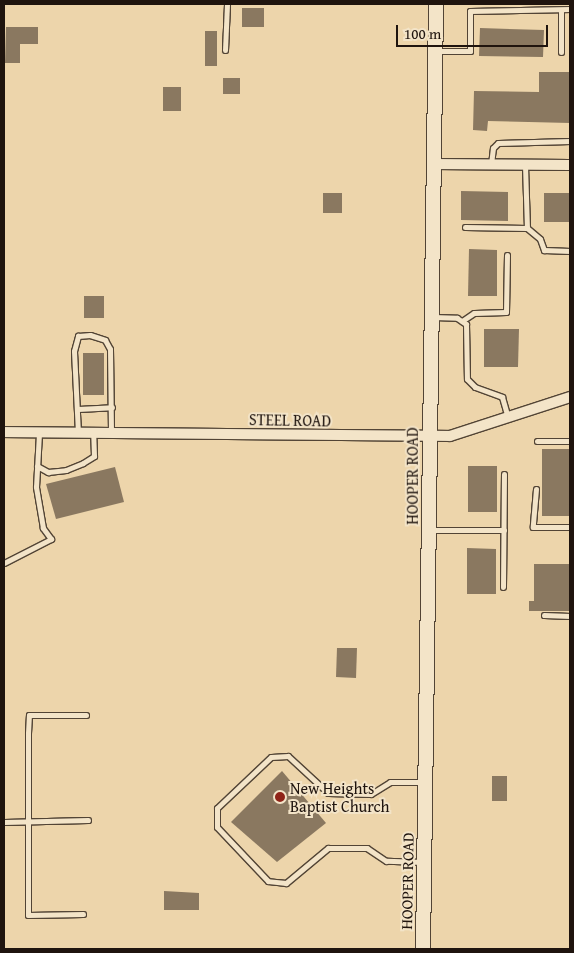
<!DOCTYPE html>
<style>
body{margin:0}
#map{position:relative;width:574px;height:953px;overflow:hidden;background:#edd5ab;font-family:"Gentium Book Plus",serif}
div>[style]{position:absolute}
[style*='--x']{left:calc(var(--x)*1px);top:calc(var(--y)*1px);width:calc(var(--w)*1px);rotate:calc(var(--a)*1deg)}
.building>*{inset:0;background:#8a7860}
.roads{filter:drop-shadow(1px 0 #524435) drop-shadow(-1px 0 #524435) drop-shadow(0 1px #524435) drop-shadow(0 -1px #524435)}
.lane>*{height:5px;margin:-2.5px;padding:0 2.5px;transform-origin:2.5px;border-radius:2.5px;background:#f3e4c8}
.street>*{height:10px;margin:-5px;padding:0 5px;transform-origin:5px;border-radius:5px;background:#f3e4c8}
.secondary>*{height:14px;margin:-7px;padding:0 7px;transform-origin:7px;border-radius:7px;background:#f3e4c8}
.dots>*{width:14px;height:14px;translate:-50% -50%;box-sizing:border-box;border:2px solid #f3e4c8;border-radius:50%}
span{translate:-50% -50%;white-space:nowrap;text-align:center;line-height:1.15;-webkit-text-stroke:4px #f3e4c8;paint-order:stroke}
.street-label{font-size:16px;color:#1f140e}
.poi-label{font-size:16px;color:#1f140e}
.left{translate:0 -50%;text-align:left}
.frame{position:absolute;inset:0;border:5px solid #1f140e;pointer-events:none}
.scale{position:absolute;left:396px;top:25px;width:152px;height:22px;box-sizing:border-box;border:2px solid #1f140e;border-top:0;padding-left:6px;font-size:15px;line-height:18px;white-space:nowrap;color:#1f140e;-webkit-text-stroke:4px #f3e4c8;paint-order:stroke}
</style>
<div id="map">
<div class="building">
<i style="clip-path:polygon(242px 8px,264px 8px,264px 27px,242px 27px)"></i>
<i style="clip-path:polygon(6px 27px,38px 27px,38px 44px,20px 44px,20px 63px,5px 63px)"></i>
<i style="clip-path:polygon(480px 28px,544px 30px,543px 57px,479px 56px)"></i>
<i style="clip-path:polygon(205px 31px,217px 31px,217px 66px,205px 66px)"></i>
<i style="clip-path:polygon(539px 72px,570px 72px,570px 123px,488px 121px,487px 131px,473px 130px,474px 91px,539px 92px)"></i>
<i style="clip-path:polygon(223px 78px,240px 78px,240px 94px,223px 94px)"></i>
<i style="clip-path:polygon(163px 87px,181px 87px,181px 111px,163px 111px)"></i>
<i style="clip-path:polygon(461px 191px,508px 192px,508px 221px,461px 220px)"></i>
<i style="clip-path:polygon(323px 193px,342px 193px,342px 213px,323px 213px)"></i>
<i style="clip-path:polygon(544px 193px,570px 193px,570px 222px,544px 222px)"></i>
<i style="clip-path:polygon(469px 249px,497px 250px,497px 296px,468px 296px)"></i>
<i style="clip-path:polygon(84px 296px,104px 296px,104px 318px,84px 318px)"></i>
<i style="clip-path:polygon(484px 329px,519px 329px,518px 367px,484px 367px)"></i>
<i style="clip-path:polygon(83px 353px,104px 353px,104px 395px,83px 395px)"></i>
<i style="clip-path:polygon(542px 449px,570px 449px,570px 516px,542px 516px)"></i>
<i style="clip-path:polygon(468px 466px,497px 466px,497px 512px,468px 512px)"></i>
<i style="clip-path:polygon(115px 467px,124px 502px,56px 519px,46px 484px)"></i>
<i style="clip-path:polygon(467px 548px,496px 549px,496px 594px,467px 594px)"></i>
<i style="clip-path:polygon(534px 564px,570px 564px,570px 611px,529px 611px,529px 601px,534px 601px)"></i>
<i style="clip-path:polygon(337px 648px,357px 648px,356px 678px,336px 677px)"></i>
<i style="clip-path:polygon(282px 771px,326px 823px,277px 862px,231px 822px)"></i>
<i style="clip-path:polygon(492px 776px,507px 776px,507px 801px,492px 801px)"></i>
<i style="clip-path:polygon(164px 891px,199px 893px,199px 910px,164px 910px)"></i>
</div>
<div class="roads">
<div class="lane">
<i style="--x:561;--y:11;--w:41;--a:90"></i>
<i style="--x:225;--y:50;--w:46;--a:-87.5"></i>
<i style="--x:436;--y:51;--w:34;--a:0"></i>
<i style="--x:470;--y:51;--w:40;--a:-90"></i>
<i style="--x:470;--y:11;--w:100;--a:-1.1"></i>
<i style="--x:491;--y:164;--w:16;--a:-83"></i>
<i style="--x:493;--y:148;--w:7;--a:-45"></i>
<i style="--x:498;--y:143;--w:72;--a:-1.6"></i>
<i style="--x:525;--y:165;--w:63;--a:88.2"></i>
<i style="--x:527;--y:228;--w:17;--a:40"></i>
<i style="--x:540;--y:239;--w:12;--a:70"></i>
<i style="--x:544;--y:250;--w:26;--a:2"></i>
<i style="--x:465;--y:227;--w:62;--a:0.9"></i>
<i style="--x:433;--y:317;--w:24;--a:2"></i>
<i style="--x:457;--y:318;--w:11;--a:34"></i>
<i style="--x:466;--y:324;--w:55;--a:89"></i>
<i style="--x:467;--y:379;--w:11;--a:45"></i>
<i style="--x:475;--y:387;--w:29;--a:20"></i>
<i style="--x:502;--y:397;--w:22;--a:74"></i>
<i style="--x:462;--y:321;--w:14;--a:-34"></i>
<i style="--x:474;--y:313;--w:32;--a:-2"></i>
<i style="--x:506;--y:312;--w:57;--a:-89"></i>
<i style="--x:78;--y:409;--w:34;--a:-3"></i>
<i style="--x:78;--y:433;--w:82;--a:-92.8"></i>
<i style="--x:74;--y:351;--w:16;--a:-75"></i>
<i style="--x:78;--y:336;--w:12;--a:-5"></i>
<i style="--x:90;--y:335;--w:16;--a:18"></i>
<i style="--x:105;--y:340;--w:10;--a:61"></i>
<i style="--x:110;--y:349;--w:84;--a:89.3"></i>
<i style="--x:537;--y:441;--w:33;--a:0"></i>
<i style="--x:37;--y:466;--w:13;--a:29"></i>
<i style="--x:48;--y:472;--w:18;--a:-6"></i>
<i style="--x:66;--y:470;--w:18;--a:-22"></i>
<i style="--x:83;--y:463;--w:13;--a:-32"></i>
<i style="--x:94;--y:456;--w:23;--a:-92"></i>
<i style="--x:536;--y:489;--w:38;--a:95"></i>
<i style="--x:533;--y:527;--w:37;--a:0"></i>
<i style="--x:429;--y:530;--w:75;--a:0"></i>
<i style="--x:4;--y:563;--w:53;--a:-27.1"></i>
<i style="--x:51;--y:539;--w:14;--a:-126"></i>
<i style="--x:43;--y:528;--w:42;--a:-99.7"></i>
<i style="--x:36;--y:487;--w:54;--a:-86.8"></i>
<i style="--x:503;--y:587;--w:113;--a:-89.5"></i>
<i style="--x:544;--y:615;--w:26;--a:2"></i>
<i style="--x:4;--y:822;--w:84;--a:-1.4"></i>
<i style="--x:423;--y:862;--w:37;--a:-178"></i>
<i style="--x:386;--y:861;--w:23;--a:-146"></i>
<i style="--x:367;--y:848;--w:39;--a:180"></i>
<i style="--x:328;--y:848;--w:55;--a:140.2"></i>
<i style="--x:286;--y:883;--w:18;--a:-174"></i>
<i style="--x:268;--y:881;--w:74;--a:-133.4"></i>
<i style="--x:217;--y:827;--w:19;--a:-90"></i>
<i style="--x:217;--y:808;--w:74;--a:-43.4"></i>
<i style="--x:271;--y:757;--w:17;--a:-3"></i>
<i style="--x:288;--y:756;--w:54;--a:42.8"></i>
<i style="--x:328;--y:793;--w:43;--a:1.3"></i>
<i style="--x:371;--y:794;--w:22;--a:-32"></i>
<i style="--x:390;--y:782;--w:35;--a:0"></i>
<i style="--x:83;--y:914;--w:55;--a:179"></i>
<i style="--x:28;--y:915;--w:182;--a:-90"></i>
<i style="--x:28;--y:733;--w:18;--a:-87"></i>
<i style="--x:29;--y:715;--w:57;--a:0"></i>
</div>
<div class="street">
<i style="--x:434;--y:164;--w:136;--a:0.4"></i>
<i style="--x:4;--y:432;--w:446;--a:0.5"></i>
<i style="--x:450;--y:436;--w:126;--a:-18"></i>
</div>
<div class="secondary">
<i style="--x:423;--y:949;--w:945;--a:-89.21"></i>
</div>
</div>
<div class="dots">
<i style="left:280px;top:797px;background:#8f2418"></i>
</div>
<div class="street-label">
<span style="left:290px;top:420px;rotate:1deg">STEEL ROAD</span>
<span style="left:412px;top:476px;rotate:-90deg">HOOPER ROAD</span>
<span style="left:407px;top:881px;rotate:-89deg">HOOPER ROAD</span>
</div>
<div class="poi-label">
<span class="left" style="left:290px;top:797px">New Heights<br>Baptist Church</span>
</div>
<div class="frame"></div>
<div class="scale">100 m</div>
</div>
